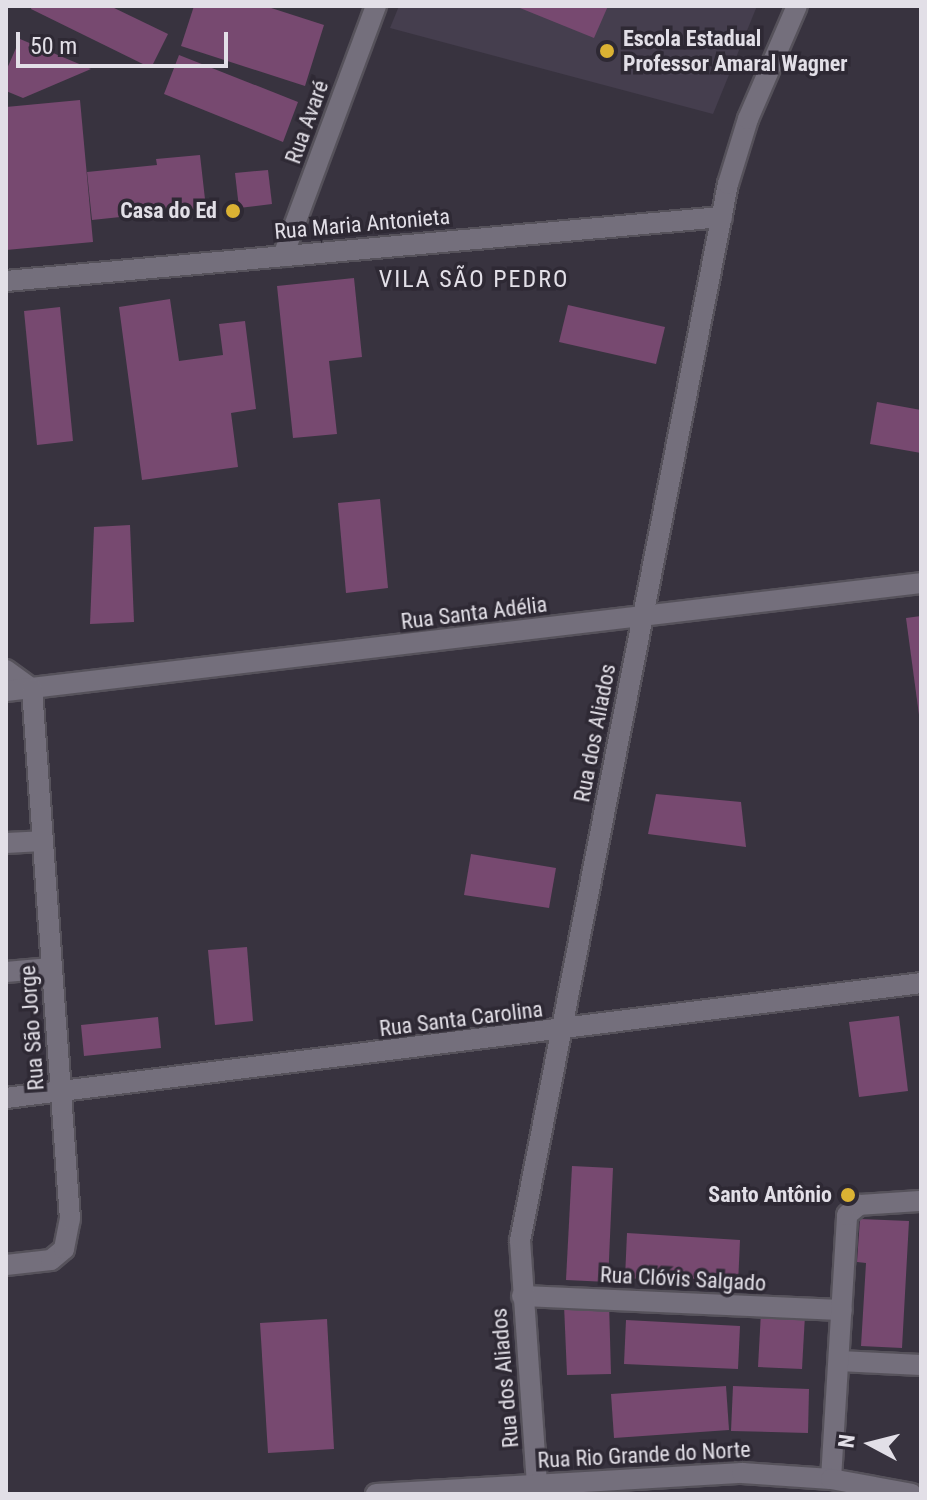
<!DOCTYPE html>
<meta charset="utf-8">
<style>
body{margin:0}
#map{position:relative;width:927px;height:1500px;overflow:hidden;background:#38333f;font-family:"Roboto Condensed",sans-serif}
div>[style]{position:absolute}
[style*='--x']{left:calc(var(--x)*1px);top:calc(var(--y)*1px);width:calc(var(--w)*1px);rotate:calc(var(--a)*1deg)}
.built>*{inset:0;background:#453e4e}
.building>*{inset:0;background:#774970}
.roads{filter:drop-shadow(2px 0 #56525b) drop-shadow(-2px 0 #56525b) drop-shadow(0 2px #56525b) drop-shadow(0 -2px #56525b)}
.minor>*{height:20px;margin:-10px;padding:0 10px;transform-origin:10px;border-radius:10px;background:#746f7c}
.dots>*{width:22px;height:22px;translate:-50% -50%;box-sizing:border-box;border:4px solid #2e2934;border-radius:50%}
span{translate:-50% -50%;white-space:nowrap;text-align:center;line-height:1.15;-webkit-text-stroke:7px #2e2934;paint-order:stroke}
.poi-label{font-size:22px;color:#e2dfe7;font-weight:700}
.left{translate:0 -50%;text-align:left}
.right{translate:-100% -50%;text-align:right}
.street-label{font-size:22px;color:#e2dfe7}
.neighbourhood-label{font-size:24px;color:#e2dfe7;letter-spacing:2px}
.frame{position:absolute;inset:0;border:8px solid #e2dfe7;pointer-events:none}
.north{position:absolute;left:831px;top:1404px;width:80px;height:80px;-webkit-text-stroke:6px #2e2934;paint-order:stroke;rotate:277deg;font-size:22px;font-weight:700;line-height:32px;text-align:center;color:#e2dfe7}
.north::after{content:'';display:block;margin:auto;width:28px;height:36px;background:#e2dfe7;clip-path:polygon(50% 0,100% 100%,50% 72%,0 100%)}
.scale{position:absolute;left:16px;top:32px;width:212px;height:36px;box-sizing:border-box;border:4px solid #e2dfe7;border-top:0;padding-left:10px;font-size:24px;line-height:28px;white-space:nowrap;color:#e2dfe7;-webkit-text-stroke:6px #2e2934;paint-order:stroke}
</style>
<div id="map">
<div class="built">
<i style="clip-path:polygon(399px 6px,757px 6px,713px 114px,390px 28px)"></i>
</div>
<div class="building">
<i style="clip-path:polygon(32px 6px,110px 6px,168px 34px,151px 68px,31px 9px)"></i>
<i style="clip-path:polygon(194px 6px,265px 6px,324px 25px,305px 86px,181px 46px)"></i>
<i style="clip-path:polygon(515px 6px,608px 6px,594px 38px)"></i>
<i style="clip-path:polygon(20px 39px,91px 69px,23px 98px,6px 91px,6px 71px)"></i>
<i style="clip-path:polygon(179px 55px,298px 102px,283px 142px,164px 94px)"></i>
<i style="clip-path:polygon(80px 100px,93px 242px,6px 250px,6px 107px)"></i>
<i style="clip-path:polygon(200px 155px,206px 208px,92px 220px,87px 172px,157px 165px,156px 159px)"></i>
<i style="clip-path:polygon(268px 170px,272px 204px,239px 208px,235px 173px)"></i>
<i style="clip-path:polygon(354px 278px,362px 357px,329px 361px,337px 434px,293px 438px,277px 286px)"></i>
<i style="clip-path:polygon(170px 299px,179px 361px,223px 355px,219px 324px,245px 321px,256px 409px,231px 413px,238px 467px,142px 480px,119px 307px)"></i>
<i style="clip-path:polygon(568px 305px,665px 327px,656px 364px,559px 342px)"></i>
<i style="clip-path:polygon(60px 307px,73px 441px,37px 445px,24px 311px)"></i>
<i style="clip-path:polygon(877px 402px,921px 410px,921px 453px,870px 444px)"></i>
<i style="clip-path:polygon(380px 499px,388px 588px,346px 593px,338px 503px)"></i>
<i style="clip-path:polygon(130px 525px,134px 622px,90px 624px,94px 527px)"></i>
<i style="clip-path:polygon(921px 616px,921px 715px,919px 715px,906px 618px)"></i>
<i style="clip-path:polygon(656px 794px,741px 802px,746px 847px,648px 834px)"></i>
<i style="clip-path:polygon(471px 854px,556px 868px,549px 908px,464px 895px)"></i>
<i style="clip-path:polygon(247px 947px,253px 1021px,215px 1025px,208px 950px)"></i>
<i style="clip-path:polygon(899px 1016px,908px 1091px,859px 1097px,849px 1022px)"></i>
<i style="clip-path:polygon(158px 1017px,161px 1048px,84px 1056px,81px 1025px)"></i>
<i style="clip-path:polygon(572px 1166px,613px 1168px,608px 1282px,566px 1280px)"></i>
<i style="clip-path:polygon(860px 1219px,909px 1221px,902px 1348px,861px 1346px,866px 1263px,857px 1262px)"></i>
<i style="clip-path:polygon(627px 1233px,740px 1240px,738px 1285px,625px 1278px)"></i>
<i style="clip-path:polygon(609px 1303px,611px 1374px,567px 1375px,564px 1305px)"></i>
<i style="clip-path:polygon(761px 1312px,805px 1315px,802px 1369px,758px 1367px)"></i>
<i style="clip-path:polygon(327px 1319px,334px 1449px,268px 1453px,260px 1323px)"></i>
<i style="clip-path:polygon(626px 1320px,740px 1326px,738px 1369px,624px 1364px)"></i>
<i style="clip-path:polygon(726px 1386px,729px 1430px,614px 1438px,611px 1394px)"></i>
<i style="clip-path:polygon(733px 1386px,809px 1389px,808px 1433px,731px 1431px)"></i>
</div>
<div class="roads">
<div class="minor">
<i style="--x:283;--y:256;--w:267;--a:-69.6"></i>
<i style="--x:6;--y:281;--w:719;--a:-5.11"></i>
<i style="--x:6;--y:670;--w:32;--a:36"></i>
<i style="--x:6;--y:691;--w:921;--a:-6.73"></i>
<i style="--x:6;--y:843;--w:36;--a:-3"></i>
<i style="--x:6;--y:972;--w:45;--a:-5.1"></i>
<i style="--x:6;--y:1098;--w:922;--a:-7.16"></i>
<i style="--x:6;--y:1265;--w:45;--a:-6.3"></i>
<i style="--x:51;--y:1260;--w:17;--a:-40"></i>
<i style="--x:64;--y:1249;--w:31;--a:-79"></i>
<i style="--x:70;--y:1219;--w:531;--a:-94.1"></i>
<i style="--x:522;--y:1296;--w:320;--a:2.5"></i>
<i style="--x:839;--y:1361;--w:82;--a:2.8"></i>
<i style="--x:831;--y:1479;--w:264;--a:-86.5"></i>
<i style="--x:847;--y:1215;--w:16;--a:-40"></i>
<i style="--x:859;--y:1205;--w:62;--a:-3.7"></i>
<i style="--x:537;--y:1484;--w:244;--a:-94"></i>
<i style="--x:520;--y:1241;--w:1077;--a:-78.87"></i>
<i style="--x:728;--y:184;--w:68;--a:-72.9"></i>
<i style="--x:748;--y:119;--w:123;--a:-66.6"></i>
<i style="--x:376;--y:1494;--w:367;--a:-3.3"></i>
<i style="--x:742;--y:1473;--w:89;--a:3.9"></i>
<i style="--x:831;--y:1479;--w:82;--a:10.5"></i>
</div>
</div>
<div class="dots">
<i style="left:607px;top:51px;background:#dbb233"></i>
<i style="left:233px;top:211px;background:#dbb233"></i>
<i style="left:848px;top:1195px;background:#dbb233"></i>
</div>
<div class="poi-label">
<span class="left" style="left:623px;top:51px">Escola Estadual<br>Professor Amaral Wagner</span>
<span class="right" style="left:217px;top:211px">Casa do Ed</span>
<span class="right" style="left:832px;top:1195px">Santo Antônio</span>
</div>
<div class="street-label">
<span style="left:307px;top:122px;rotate:-70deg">Rua Avaré</span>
<span style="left:362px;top:224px;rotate:-5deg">Rua Maria Antonieta</span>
<span style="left:474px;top:613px;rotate:-7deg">Rua Santa Adélia</span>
<span style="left:595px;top:733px;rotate:-79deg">Rua dos Aliados</span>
<span style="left:461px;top:1019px;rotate:-7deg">Rua Santa Carolina</span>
<span style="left:32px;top:1028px;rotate:-94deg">Rua São Jorge</span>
<span style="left:683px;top:1279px;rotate:3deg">Rua Clóvis Salgado</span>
<span style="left:505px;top:1378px;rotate:-95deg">Rua dos Aliados</span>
<span style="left:644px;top:1455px;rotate:-3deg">Rua Rio Grande do Norte</span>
</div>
<div class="neighbourhood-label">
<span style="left:474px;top:280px">VILA SÃO PEDRO</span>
</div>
<div class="frame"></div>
<div class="north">N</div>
<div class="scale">50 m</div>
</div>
